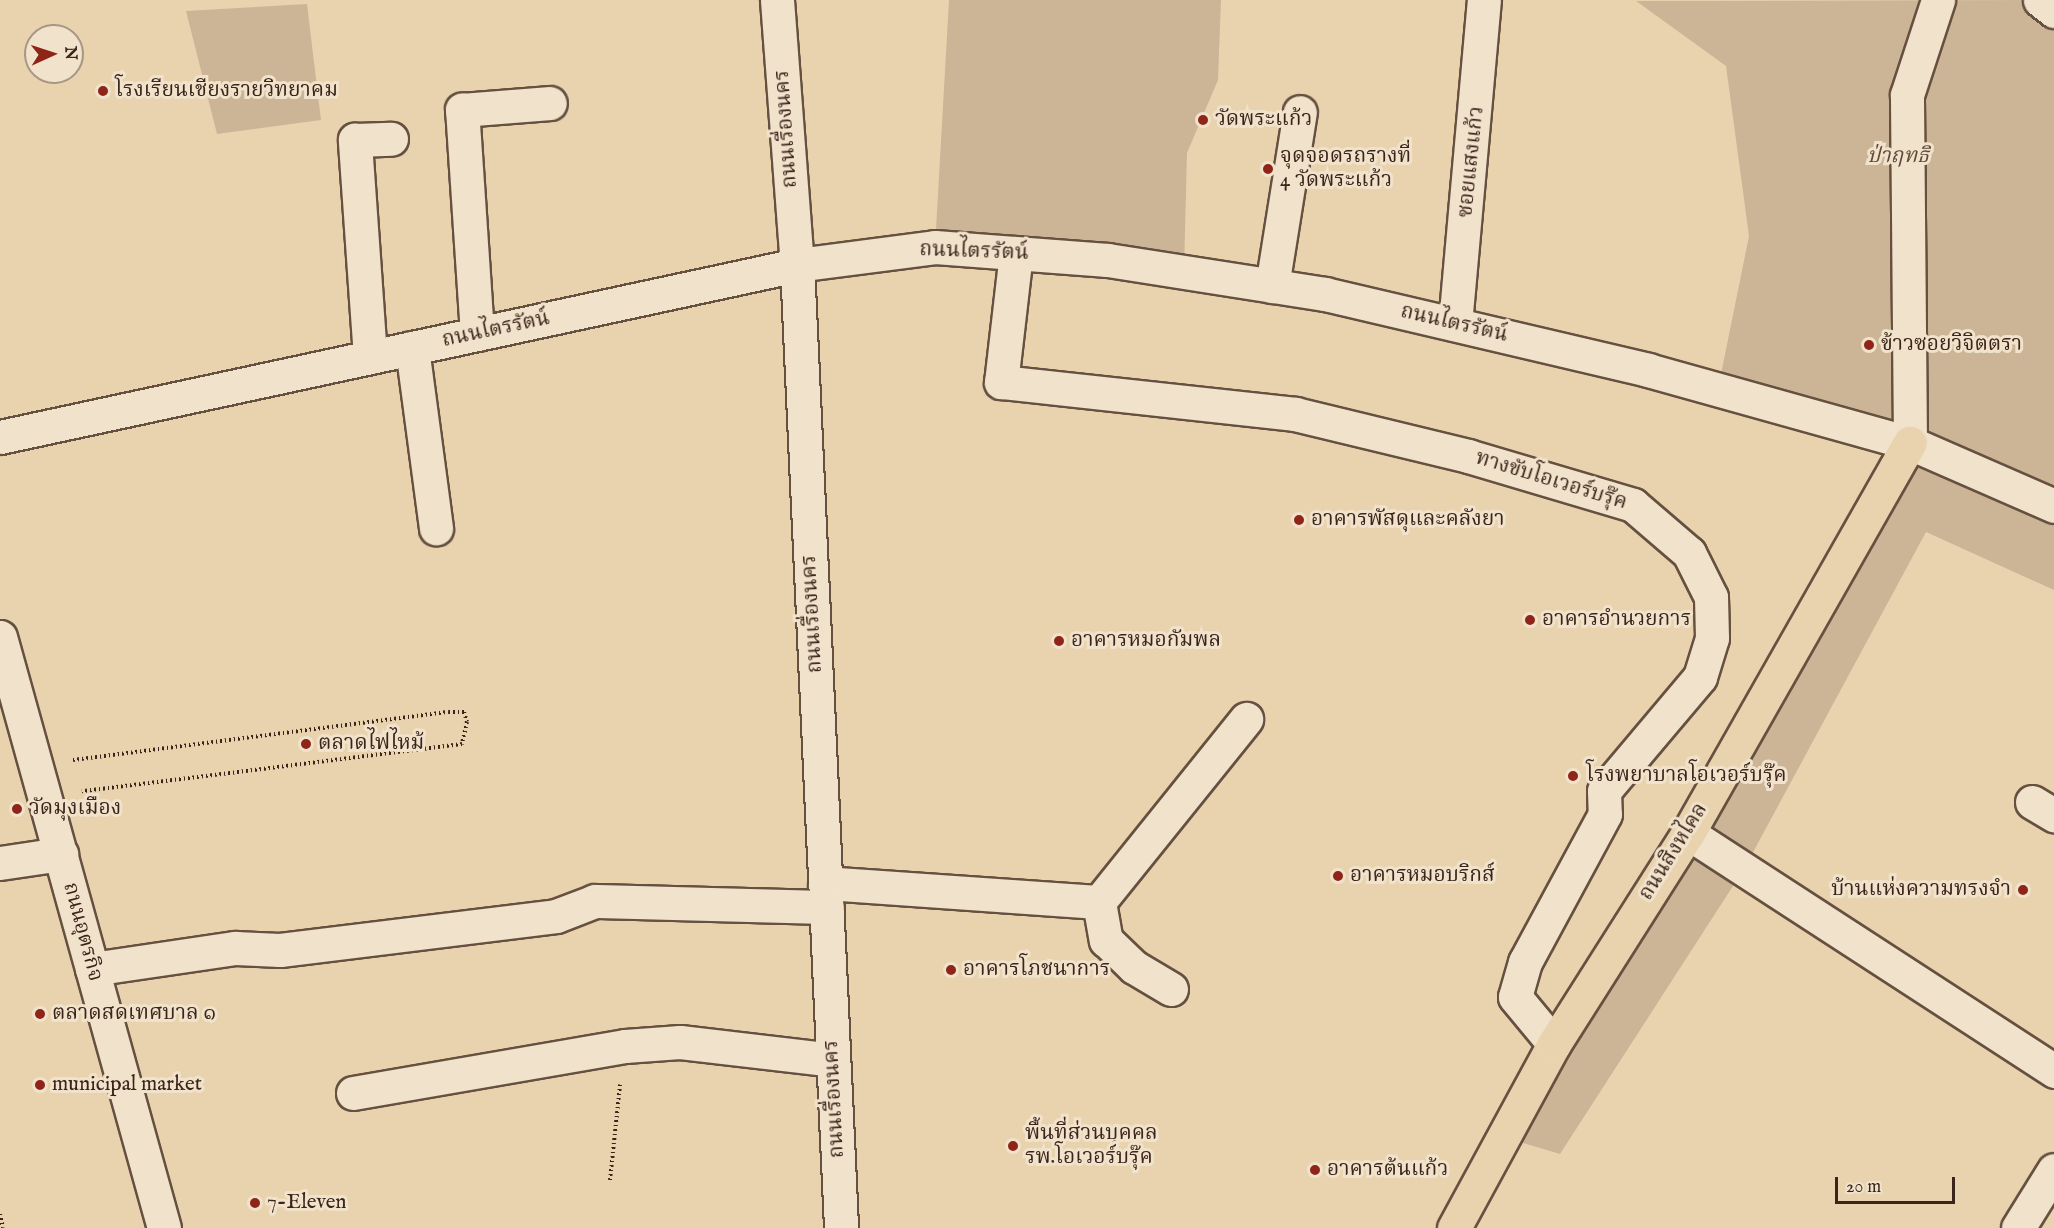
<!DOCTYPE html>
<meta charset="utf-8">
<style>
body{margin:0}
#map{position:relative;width:2054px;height:1228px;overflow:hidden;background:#e9d3af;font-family:"IM FELL English","Noto Serif Thai",serif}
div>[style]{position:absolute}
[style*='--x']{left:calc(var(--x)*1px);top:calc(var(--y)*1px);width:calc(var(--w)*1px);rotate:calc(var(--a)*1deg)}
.green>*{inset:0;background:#cbb596}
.path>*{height:4px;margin-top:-2px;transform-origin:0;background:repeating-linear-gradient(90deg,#3b251b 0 1.5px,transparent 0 4.5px)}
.roads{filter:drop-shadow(2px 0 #665040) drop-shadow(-2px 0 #665040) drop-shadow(0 2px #665040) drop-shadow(0 -2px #665040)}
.minor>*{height:33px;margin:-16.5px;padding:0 16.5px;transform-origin:16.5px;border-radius:16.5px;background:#f1e2cb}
.major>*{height:33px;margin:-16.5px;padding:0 16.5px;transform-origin:16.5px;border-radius:16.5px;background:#e9d3af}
.dots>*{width:16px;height:16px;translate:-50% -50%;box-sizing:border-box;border:3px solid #f1e2cb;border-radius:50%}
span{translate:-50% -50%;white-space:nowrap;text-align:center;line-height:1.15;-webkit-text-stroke:6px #f1e2cb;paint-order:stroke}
.poi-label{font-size:21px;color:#3b251b}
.left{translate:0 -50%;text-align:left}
.right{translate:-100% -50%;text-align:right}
.street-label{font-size:21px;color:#3b251b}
.park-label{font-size:21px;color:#5f493a;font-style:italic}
.north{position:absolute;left:24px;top:24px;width:60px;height:60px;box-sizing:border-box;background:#f1e2cb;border:2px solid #a89685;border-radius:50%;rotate:87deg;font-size:16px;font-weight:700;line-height:24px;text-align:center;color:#3b251b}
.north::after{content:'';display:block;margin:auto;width:21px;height:27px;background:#8f2418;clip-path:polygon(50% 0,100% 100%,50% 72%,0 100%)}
.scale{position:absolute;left:1835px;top:1177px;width:120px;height:27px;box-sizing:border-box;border:3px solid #3b251b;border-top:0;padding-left:8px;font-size:18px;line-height:21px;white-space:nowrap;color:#3b251b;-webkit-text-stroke:4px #f1e2cb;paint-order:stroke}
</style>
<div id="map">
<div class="green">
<i style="clip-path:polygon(949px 0,1221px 0,1218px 80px,1187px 153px,1184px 271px,935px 247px)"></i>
<i style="clip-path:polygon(2054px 0,2054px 590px,1926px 532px,1744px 869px,1560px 1154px,1520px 1142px,1910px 443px,1721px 374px,1749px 236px,1726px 66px,1636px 1px)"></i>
<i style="clip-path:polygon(307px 4px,321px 120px,217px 134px,186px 11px)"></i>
</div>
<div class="path">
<i style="--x:73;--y:760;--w:379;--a:-7.3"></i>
<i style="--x:449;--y:712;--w:15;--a:0"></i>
<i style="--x:464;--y:712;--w:10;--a:73"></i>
<i style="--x:467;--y:722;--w:23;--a:103"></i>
<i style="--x:462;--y:744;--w:383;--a:172.9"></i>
<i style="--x:610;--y:1180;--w:96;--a:-84"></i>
<i style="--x:0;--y:1214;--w:14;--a:78"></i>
</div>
<div class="roads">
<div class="minor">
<i style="--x:777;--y:0;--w:266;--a:85.7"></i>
<i style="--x:797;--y:265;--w:964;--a:87.38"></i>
<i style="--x:2040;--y:0;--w:18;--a:38"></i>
<i style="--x:1016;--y:253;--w:130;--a:96.6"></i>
<i style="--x:1001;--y:382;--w:296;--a:6.2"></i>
<i style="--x:1295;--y:414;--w:178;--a:13.6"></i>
<i style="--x:1468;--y:456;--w:172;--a:16.5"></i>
<i style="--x:1633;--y:505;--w:74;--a:40.6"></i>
<i style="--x:1689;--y:553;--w:49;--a:63.4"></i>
<i style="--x:1711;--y:597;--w:41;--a:88.6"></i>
<i style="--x:1712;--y:638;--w:41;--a:107.1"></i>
<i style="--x:1700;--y:677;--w:149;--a:130.1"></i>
<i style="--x:1604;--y:791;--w:23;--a:88"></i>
<i style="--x:1605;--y:814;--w:168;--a:118.4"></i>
<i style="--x:1525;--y:962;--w:36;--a:106"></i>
<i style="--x:1515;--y:997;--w:61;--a:50.3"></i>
<i style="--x:1272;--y:286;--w:176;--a:-80.9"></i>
<i style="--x:1455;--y:324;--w:325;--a:-84.9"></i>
<i style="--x:477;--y:334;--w:225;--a:-93.8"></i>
<i style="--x:462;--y:110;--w:88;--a:-4.5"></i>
<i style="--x:412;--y:348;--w:182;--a:82.4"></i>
<i style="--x:370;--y:357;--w:218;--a:-94"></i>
<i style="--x:355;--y:140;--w:36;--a:-2"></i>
<i style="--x:0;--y:437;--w:815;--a:-12.18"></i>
<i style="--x:797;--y:265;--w:139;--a:-7.4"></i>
<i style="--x:935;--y:247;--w:173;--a:4.3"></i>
<i style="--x:1108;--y:260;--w:220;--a:8.9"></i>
<i style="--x:1325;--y:294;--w:332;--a:13.2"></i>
<i style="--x:1648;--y:370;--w:272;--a:15.6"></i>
<i style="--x:1910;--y:443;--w:157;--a:23.6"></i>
<i style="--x:1910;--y:443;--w:348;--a:-90.5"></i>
<i style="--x:1907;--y:95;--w:100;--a:-71.9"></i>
<i style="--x:0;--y:637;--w:613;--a:74.49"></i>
<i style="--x:2032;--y:802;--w:26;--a:31"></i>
<i style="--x:1688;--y:833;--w:437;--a:33"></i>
<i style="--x:0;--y:863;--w:62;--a:-8.4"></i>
<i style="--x:825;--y:883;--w:275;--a:4"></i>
<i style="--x:1099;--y:902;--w:235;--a:-51.2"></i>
<i style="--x:1099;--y:902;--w:39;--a:80"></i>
<i style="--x:1106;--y:940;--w:39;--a:44"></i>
<i style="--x:1134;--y:967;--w:43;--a:30.7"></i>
<i style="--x:92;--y:969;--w:145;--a:-8.4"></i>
<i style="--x:235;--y:948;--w:45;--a:2.5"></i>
<i style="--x:280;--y:950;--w:278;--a:-7"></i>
<i style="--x:556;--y:916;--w:42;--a:-21"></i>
<i style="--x:595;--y:901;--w:232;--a:1.5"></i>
<i style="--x:353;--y:1093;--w:276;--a:-9.8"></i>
<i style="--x:625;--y:1046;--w:55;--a:-4.2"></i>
<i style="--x:680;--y:1042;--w:154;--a:6.7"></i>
<i style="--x:2018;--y:1228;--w:68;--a:-58.2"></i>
</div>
<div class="major">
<i style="--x:1454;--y:1228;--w:209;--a:-61.5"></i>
<i style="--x:1554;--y:1044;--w:250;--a:-57.6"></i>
<i style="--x:1688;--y:833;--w:449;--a:-60.4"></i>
</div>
</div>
<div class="dots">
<i style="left:103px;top:91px;background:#8f2418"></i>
<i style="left:1203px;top:120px;background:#8f2418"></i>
<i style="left:1268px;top:169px;background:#8f2418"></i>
<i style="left:1869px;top:345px;background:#8f2418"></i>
<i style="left:1299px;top:520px;background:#8f2418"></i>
<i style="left:1530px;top:620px;background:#8f2418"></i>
<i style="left:1059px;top:641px;background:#8f2418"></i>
<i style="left:306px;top:744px;background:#8f2418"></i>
<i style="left:1573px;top:776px;background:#8f2418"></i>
<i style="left:17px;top:809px;background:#8f2418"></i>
<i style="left:1338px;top:876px;background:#8f2418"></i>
<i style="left:2023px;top:890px;background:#8f2418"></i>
<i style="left:951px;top:970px;background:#8f2418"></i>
<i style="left:40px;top:1014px;background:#8f2418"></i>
<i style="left:40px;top:1085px;background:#8f2418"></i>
<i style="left:1013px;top:1146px;background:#8f2418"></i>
<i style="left:1315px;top:1170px;background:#8f2418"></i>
<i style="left:255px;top:1203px;background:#8f2418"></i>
</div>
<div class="poi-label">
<span class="left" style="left:115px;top:91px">โรงเรียนเชียงรายวิทยาคม</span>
<span class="left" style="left:1215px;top:120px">วัดพระแก้ว</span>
<span class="left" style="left:1280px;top:169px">จุดจอดรถรางที่<br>4 วัดพระแก้ว</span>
<span class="left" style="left:1881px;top:345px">ข้าวซอยวิจิตตรา</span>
<span class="left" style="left:1311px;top:520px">อาคารพัสดุและคลังยา</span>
<span class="left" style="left:1542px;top:620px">อาคารอำนวยการ</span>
<span class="left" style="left:1071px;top:641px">อาคารหมอกัมพล</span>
<span class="left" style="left:318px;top:744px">ตลาดไฟไหม้</span>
<span class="left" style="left:1586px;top:776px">โรงพยาบาลโอเวอร์บรุ๊ค</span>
<span class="left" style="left:29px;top:809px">วัดมุงเมือง</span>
<span class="left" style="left:1350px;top:876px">อาคารหมอบริกส์</span>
<span class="right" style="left:2011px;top:890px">บ้านแห่งความทรงจำ</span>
<span class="left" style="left:963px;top:970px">อาคารโภชนาการ</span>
<span class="left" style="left:52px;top:1014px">ตลาดสดเทศบาล ๑</span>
<span class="left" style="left:52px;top:1085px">municipal market</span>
<span class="left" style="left:1025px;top:1146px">พื้นที่ส่วนบุคคล<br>รพ.โอเวอร์บรุ๊ค</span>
<span class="left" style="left:1327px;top:1170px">อาคารต้นแก้ว</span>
<span class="left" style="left:267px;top:1203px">7-Eleven</span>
</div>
<div class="street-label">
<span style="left:787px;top:129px;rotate:-94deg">ถนนเรื่องนคร</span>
<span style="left:1472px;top:162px;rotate:-84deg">ซอยแสงแก้ว</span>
<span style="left:974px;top:252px;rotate:2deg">ถนนไตรรัตน์</span>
<span style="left:1454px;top:324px;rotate:13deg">ถนนไตรรัตน์</span>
<span style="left:496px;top:330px;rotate:-12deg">ถนนไตรรัตน์</span>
<span style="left:1551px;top:481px;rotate:17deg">ทางขับโอเวอร์บรุ๊ค</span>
<span style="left:813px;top:614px;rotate:-93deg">ถนนเรื่องนคร</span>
<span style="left:1674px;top:852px;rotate:-58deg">ถนนสิงหไคล</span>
<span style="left:82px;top:932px;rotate:75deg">ถนนอุตรกิจ</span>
<span style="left:835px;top:1099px;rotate:-93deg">ถนนเรื่องนคร</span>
</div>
<div class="park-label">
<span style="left:1898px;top:157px">ป่าฤทธิ</span>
</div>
<div class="north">N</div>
<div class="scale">20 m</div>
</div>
